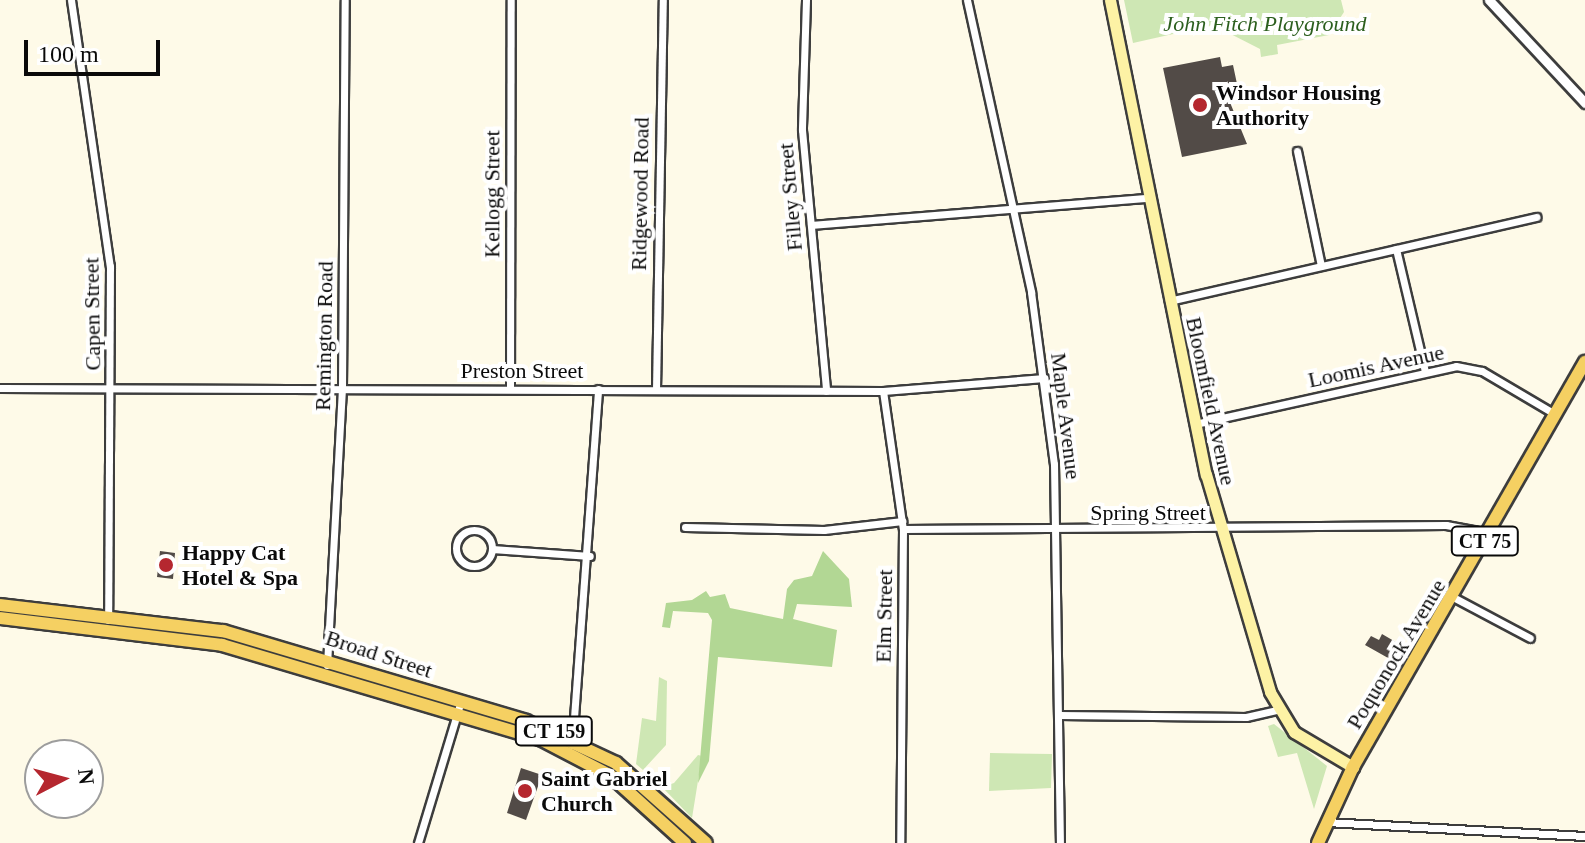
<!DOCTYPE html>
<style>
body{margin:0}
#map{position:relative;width:1585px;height:843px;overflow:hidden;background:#fefae8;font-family:Georgia,serif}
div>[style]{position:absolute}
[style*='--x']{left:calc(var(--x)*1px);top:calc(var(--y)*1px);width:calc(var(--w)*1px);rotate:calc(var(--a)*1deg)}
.green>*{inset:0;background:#cee7b4}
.forest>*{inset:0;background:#b2d794}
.building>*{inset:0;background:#524b47}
.roads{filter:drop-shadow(2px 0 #3d3d3d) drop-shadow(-2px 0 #3d3d3d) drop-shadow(0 2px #3d3d3d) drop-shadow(0 -2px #3d3d3d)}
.minor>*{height:7px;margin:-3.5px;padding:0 3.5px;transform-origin:3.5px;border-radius:3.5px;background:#fff}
.minor>.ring{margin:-3.5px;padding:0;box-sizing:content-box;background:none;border:7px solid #fff;border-radius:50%}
.tertiary>*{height:9px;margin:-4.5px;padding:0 4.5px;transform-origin:4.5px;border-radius:4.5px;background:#fff}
.secondary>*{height:11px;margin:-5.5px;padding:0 5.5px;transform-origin:5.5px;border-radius:5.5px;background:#fdf2a5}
.primary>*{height:12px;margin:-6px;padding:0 6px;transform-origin:6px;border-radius:6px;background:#f5d062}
.dots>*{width:22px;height:22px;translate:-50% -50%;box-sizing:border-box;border:4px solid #fff;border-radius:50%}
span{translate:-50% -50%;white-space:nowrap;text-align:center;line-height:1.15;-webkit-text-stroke:8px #fff;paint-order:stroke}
.shield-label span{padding:2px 6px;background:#fff;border:2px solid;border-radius:6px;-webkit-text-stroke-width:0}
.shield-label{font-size:20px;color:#0a0a0a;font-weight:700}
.park-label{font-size:22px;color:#2c5f1e;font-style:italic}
.poi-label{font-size:22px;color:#0a0a0a;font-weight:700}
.left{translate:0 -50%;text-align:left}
.street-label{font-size:22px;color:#0a0a0a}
.north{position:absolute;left:24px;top:739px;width:80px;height:80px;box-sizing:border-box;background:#fff;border:2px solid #9d9d9d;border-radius:50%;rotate:84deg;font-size:22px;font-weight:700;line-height:32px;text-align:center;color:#0a0a0a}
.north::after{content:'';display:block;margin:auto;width:28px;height:36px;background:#b5272f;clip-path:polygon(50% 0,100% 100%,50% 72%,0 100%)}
.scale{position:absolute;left:24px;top:40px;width:136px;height:36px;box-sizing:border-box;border:4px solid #0a0a0a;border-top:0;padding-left:10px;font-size:24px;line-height:28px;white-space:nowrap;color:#0a0a0a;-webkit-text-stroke:6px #fff;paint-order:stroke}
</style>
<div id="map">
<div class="green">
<i style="clip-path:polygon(1124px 0,1341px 0,1344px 12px,1329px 35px,1277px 45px,1278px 54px,1261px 57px,1260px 49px,1213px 25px,1133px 43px)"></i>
<i style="clip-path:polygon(659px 677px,667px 681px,666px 745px,643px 770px,636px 764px,642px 718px,656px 721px)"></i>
<i style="clip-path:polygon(1274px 724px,1327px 766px,1314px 809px,1297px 753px,1278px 757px,1268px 726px)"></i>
<i style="clip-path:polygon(990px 753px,1052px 754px,1051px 788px,989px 791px)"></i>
<i style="clip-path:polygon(698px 755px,702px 756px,692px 818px,662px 787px,674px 783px)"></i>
</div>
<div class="forest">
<i style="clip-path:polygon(823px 551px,849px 579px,852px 607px,797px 604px,793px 619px,837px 630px,832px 667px,718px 657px,709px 761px,698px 783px,712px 620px,708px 613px,673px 611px,670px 628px,662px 627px,666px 603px,692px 600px,706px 591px,710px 597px,725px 594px,730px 608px,783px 619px,787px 589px,794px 580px,812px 576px)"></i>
</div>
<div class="building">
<i style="clip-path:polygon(1220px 57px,1222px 67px,1233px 65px,1240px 98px,1229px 100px,1247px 144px,1182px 157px,1163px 68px)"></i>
<i style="clip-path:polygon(160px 551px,175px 553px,173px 579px,157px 577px)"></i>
<i style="clip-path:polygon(1382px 634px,1406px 648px,1397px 663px,1365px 645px,1371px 636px,1379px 640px)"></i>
<i style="clip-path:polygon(521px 768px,542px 775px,526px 820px,507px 813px)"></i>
</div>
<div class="roads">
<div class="minor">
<i style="--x:71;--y:0;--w:269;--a:81.7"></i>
<i style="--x:110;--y:266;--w:354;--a:90.3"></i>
<i style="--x:806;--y:0;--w:130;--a:91.8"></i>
<i style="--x:802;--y:130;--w:262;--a:84.7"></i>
<i style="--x:967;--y:0;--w:299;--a:77.6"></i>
<i style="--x:1031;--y:292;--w:174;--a:82.4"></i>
<i style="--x:1054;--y:464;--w:379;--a:89.1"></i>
<i style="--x:1297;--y:151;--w:117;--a:78.2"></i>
<i style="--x:811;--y:225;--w:338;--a:-4.6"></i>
<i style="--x:1396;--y:249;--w:126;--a:76.7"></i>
<i style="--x:1169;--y:301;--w:377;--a:-12.9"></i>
<i style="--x:0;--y:388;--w:883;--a:0.19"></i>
<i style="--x:883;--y:391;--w:162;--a:-4.6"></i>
<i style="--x:510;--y:389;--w:389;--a:-89.9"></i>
<i style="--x:656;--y:390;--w:390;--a:-89"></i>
<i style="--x:883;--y:391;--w:139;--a:81.8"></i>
<i style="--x:903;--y:529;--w:314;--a:90.5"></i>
<i style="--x:1195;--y:424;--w:267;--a:-12.5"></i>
<i style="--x:1456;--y:366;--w:26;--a:11"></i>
<i style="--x:1482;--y:371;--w:85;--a:30.5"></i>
<i style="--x:685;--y:527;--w:139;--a:1.2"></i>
<i style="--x:824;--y:530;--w:79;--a:-6.6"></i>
<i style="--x:903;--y:529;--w:543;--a:-0.42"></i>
<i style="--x:1446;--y:525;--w:44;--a:10.5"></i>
<i class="ring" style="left:456px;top:530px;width:29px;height:29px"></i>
<i style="--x:492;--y:549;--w:98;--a:4.1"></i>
<i style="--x:1453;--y:597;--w:87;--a:28"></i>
<i style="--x:327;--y:665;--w:277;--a:-86.9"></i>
<i style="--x:342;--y:388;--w:388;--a:-89.6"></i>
<i style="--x:1059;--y:715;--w:187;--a:0.6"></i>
<i style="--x:1246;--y:717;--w:32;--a:-13"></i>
<i style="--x:572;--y:745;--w:357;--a:-85.8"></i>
<i style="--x:1326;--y:822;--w:259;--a:3.1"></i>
<i style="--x:418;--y:843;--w:148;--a:-73.2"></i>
</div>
<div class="tertiary">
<i style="--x:1489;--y:0;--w:141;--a:47"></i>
</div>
<div class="secondary">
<i style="--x:1110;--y:0;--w:484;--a:78.6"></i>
<i style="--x:1206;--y:474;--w:227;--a:73.6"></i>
<i style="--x:1270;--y:692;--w:47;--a:59"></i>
<i style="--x:1294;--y:732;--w:69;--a:30.7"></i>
</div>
<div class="primary">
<i style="--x:0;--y:605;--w:225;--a:6.7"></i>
<i style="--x:223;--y:631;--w:316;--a:16.5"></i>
<i style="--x:526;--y:721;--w:99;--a:25"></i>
<i style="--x:616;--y:763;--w:120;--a:41.6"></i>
<i style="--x:0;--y:618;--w:224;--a:6.9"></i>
<i style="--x:222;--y:645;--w:332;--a:16.5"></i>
<i style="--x:540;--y:739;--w:80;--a:27.5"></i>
<i style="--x:611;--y:776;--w:100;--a:42.2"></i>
<i style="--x:1318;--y:843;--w:84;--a:-65.3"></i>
<i style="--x:1353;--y:767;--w:467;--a:-60.2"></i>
</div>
</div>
<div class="dots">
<i style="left:1200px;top:105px;background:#b5272f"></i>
<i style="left:166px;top:565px;background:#b5272f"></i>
<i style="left:525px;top:791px;background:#b5272f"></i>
</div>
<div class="shield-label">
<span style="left:1485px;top:541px">CT 75</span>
<span style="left:554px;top:731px">CT 159</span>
</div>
<div class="park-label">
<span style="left:1265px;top:24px">John Fitch Playground</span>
</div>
<div class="poi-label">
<span class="left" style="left:1216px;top:105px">Windsor Housing<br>Authority</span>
<span class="left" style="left:182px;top:565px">Happy Cat<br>Hotel &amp; Spa</span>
<span class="left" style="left:541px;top:791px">Saint Gabriel<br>Church</span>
</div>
<div class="street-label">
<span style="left:492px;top:194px;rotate:-90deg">Kellogg Street</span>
<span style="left:640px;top:194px;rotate:-89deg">Ridgewood Road</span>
<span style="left:790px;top:197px;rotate:-95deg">Filley Street</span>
<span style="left:92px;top:314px;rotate:-91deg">Capen Street</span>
<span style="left:324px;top:336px;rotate:-89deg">Remington Road</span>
<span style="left:1376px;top:366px;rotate:-12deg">Loomis Avenue</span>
<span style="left:522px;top:371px">Preston Street</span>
<span style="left:1211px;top:401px;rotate:78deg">Bloomfield Avenue</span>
<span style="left:1066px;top:416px;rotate:83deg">Maple Avenue</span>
<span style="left:1148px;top:513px">Spring Street</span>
<span style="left:884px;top:616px;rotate:-89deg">Elm Street</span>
<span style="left:379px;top:654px;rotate:18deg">Broad Street</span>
<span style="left:1396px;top:654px;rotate:-59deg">Poquonock Avenue</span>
</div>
<div class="north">N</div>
<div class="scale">100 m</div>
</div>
